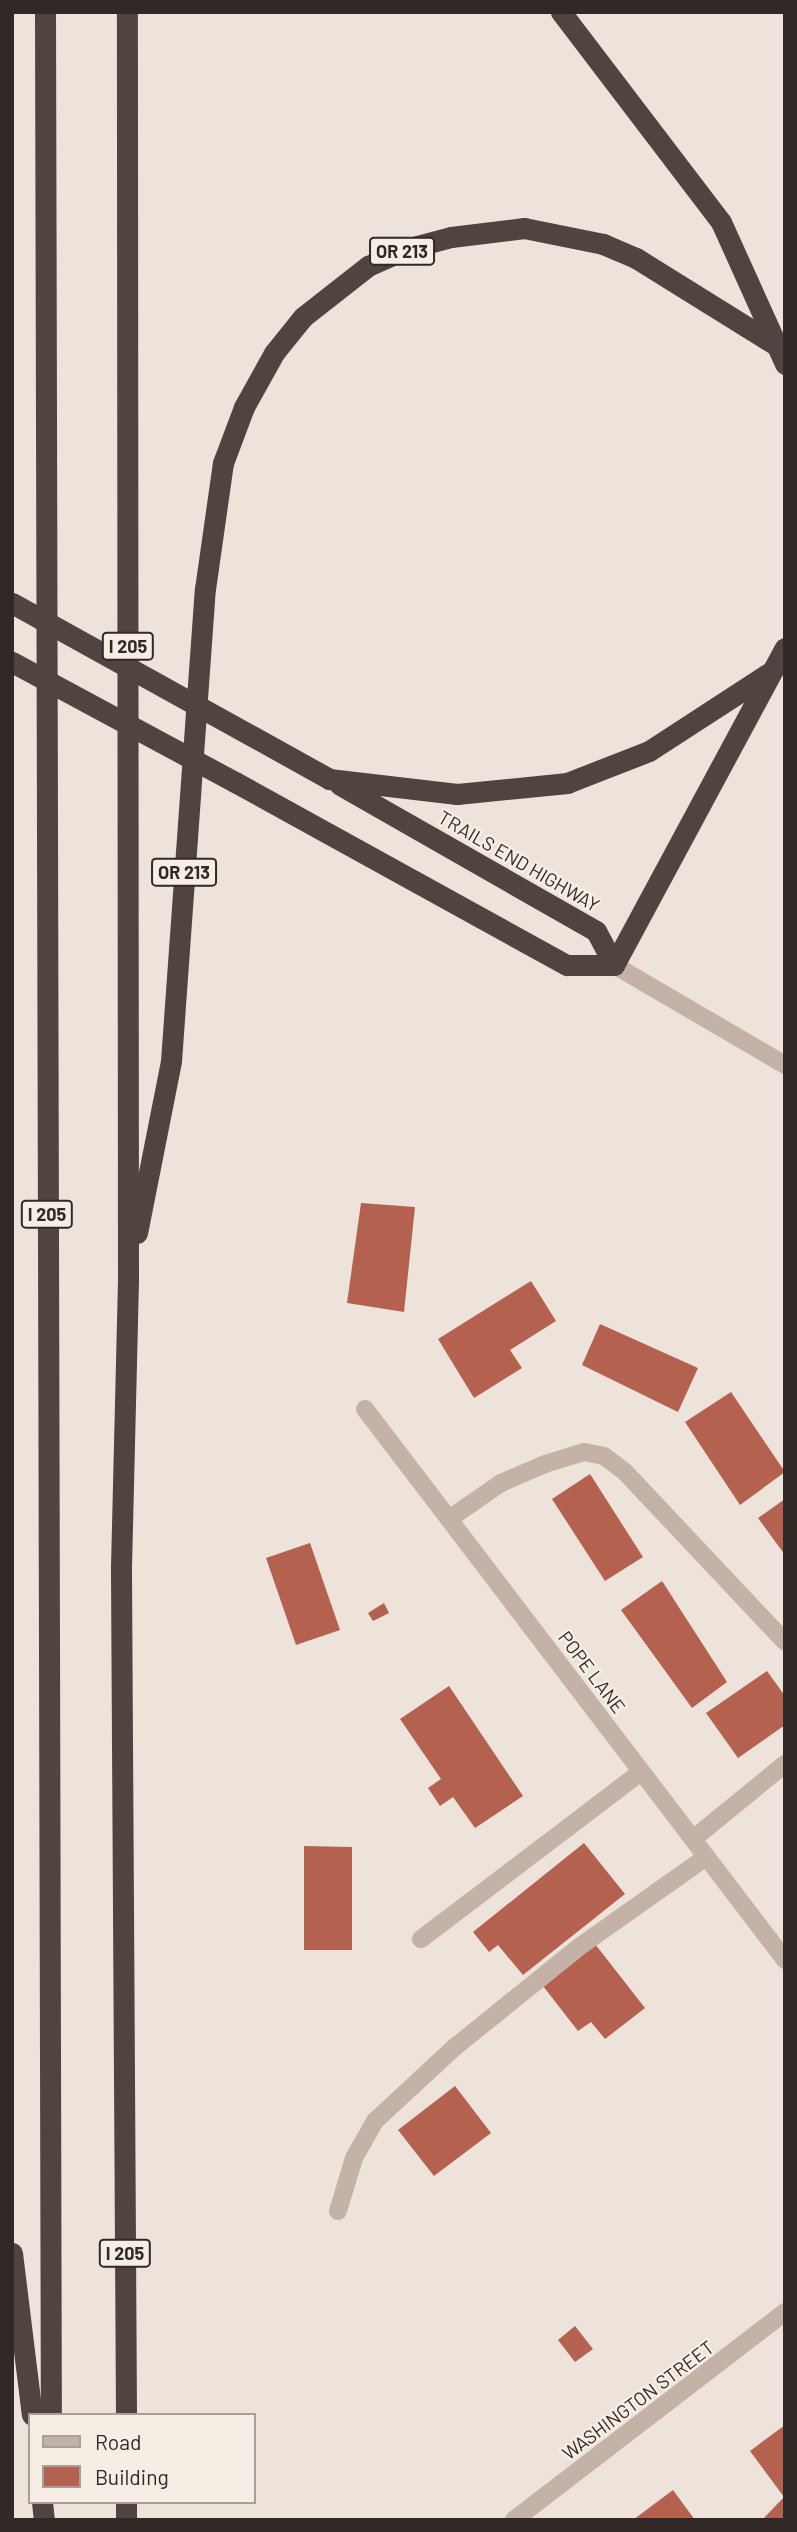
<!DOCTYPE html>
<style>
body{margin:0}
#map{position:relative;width:797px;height:2532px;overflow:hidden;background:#ede3da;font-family:Barlow,sans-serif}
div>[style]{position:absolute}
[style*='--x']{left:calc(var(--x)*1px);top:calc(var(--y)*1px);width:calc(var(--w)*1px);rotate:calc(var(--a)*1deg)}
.building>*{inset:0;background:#b5614f}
.minor>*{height:18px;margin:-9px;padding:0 9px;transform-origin:9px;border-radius:9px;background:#c4b2a7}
.highway>*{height:21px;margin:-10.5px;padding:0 10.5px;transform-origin:10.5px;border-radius:10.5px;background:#51433f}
.highway-bridge>*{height:21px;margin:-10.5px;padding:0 10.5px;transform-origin:10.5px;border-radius:10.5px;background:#51433f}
span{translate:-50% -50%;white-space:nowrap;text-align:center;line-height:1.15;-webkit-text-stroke:5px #f6ede5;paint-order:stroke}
.shield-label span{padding:2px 5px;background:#f6ede5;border:2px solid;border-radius:5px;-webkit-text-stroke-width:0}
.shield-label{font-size:18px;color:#312927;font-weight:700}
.street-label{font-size:19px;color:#312927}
.frame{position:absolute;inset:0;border:14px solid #312927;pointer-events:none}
.legend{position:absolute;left:28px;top:2413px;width:228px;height:91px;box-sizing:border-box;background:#f6ede5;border:2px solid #a79f99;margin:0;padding:9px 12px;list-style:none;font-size:21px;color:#312927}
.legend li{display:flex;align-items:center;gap:14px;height:35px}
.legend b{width:35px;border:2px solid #a79f99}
</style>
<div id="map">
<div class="building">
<i style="clip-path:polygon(361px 1203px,415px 1207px,404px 1312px,347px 1303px)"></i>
<i style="clip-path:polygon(531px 1281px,556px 1321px,510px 1350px,522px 1368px,474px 1398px,438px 1339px)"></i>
<i style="clip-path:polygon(600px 1324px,698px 1368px,678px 1412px,582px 1365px)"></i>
<i style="clip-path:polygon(731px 1392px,785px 1472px,740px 1505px,685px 1422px)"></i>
<i style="clip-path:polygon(590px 1474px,643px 1557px,605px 1581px,552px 1499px)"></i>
<i style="clip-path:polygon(785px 1499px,785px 1555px,758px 1518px)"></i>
<i style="clip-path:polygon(310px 1543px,340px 1630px,296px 1645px,266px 1558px)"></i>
<i style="clip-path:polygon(662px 1581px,727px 1682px,692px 1708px,621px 1610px)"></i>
<i style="clip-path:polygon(384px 1603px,389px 1613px,373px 1621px,368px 1613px)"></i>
<i style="clip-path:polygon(767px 1671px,785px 1696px,785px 1725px,738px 1758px,706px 1713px)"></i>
<i style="clip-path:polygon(449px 1686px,523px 1796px,475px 1828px,453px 1797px,440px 1806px,428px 1788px,441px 1779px,400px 1719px)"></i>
<i style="clip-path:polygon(584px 1843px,625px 1894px,523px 1975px,498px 1945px,489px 1952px,473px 1932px)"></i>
<i style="clip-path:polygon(304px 1846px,352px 1847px,352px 1950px,304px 1950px)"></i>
<i style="clip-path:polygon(595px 1944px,645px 2008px,605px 2039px,591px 2022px,578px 2031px,543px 1986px)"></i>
<i style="clip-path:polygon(455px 2086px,491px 2133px,434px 2176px,398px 2130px)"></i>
<i style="clip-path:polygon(575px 2326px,593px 2349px,575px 2362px,558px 2340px)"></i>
<i style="clip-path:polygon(785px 2425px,785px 2520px,762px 2520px,784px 2497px,750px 2451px)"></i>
<i style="clip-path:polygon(673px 2490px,695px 2520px,633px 2520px)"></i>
</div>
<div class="minor">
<i style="--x:614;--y:965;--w:198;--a:30.3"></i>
<i style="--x:365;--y:1409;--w:693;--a:52.68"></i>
<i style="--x:449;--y:1519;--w:63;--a:-34.7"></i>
<i style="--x:501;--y:1483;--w:48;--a:-23.4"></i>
<i style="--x:545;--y:1464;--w:41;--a:-17.1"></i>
<i style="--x:584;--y:1452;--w:20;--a:11"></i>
<i style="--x:604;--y:1456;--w:26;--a:37"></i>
<i style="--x:625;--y:1472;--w:233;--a:46.7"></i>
<i style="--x:693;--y:1839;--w:119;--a:-39.2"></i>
<i style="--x:421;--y:1939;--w:276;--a:-37.2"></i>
<i style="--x:338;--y:2211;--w:55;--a:-73.2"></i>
<i style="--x:354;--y:2158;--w:43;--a:-60.4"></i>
<i style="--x:375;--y:2121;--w:109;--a:-42.8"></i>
<i style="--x:455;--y:2047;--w:159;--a:-38.9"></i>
<i style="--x:579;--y:1947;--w:156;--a:-35.3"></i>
<i style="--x:514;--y:2520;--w:342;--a:-37.5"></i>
</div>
<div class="highway">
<i style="--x:45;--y:12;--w:2403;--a:89.86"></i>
<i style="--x:561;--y:12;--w:264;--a:52.7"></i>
<i style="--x:721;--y:222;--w:156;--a:65.7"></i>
<i style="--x:329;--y:779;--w:129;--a:6.7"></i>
<i style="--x:457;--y:794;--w:111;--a:-5.7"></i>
<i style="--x:567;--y:783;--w:88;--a:-21.3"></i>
<i style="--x:649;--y:751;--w:147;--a:-33"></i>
<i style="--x:235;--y:782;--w:379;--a:28.9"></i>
<i style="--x:567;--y:965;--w:47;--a:0"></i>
<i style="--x:340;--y:785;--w:295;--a:29.7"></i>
<i style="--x:596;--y:931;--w:38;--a:62"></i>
<i style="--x:614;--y:965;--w:360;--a:-61.7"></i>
<i style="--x:137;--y:1233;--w:175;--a:-78.8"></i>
<i style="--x:171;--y:1061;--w:473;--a:-85.9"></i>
<i style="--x:205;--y:589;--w:127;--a:-81.9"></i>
<i style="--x:223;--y:463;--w:60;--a:-69.4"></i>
<i style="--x:244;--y:407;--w:62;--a:-60.9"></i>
<i style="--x:274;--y:353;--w:46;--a:-51.1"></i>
<i style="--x:303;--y:317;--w:83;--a:-38.1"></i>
<i style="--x:368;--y:266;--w:42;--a:-24.1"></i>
<i style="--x:406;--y:249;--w:47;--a:-14.9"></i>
<i style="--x:451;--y:237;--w:74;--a:-7"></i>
<i style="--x:524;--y:228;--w:81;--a:11.4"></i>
<i style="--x:603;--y:244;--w:36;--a:23"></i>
<i style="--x:636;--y:258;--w:165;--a:31.9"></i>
<i style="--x:12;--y:2253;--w:163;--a:83"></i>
<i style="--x:126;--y:2415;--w:848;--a:-90.34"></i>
<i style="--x:121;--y:1567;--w:287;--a:-88.6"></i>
<i style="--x:128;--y:1280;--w:1268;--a:-90.05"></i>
<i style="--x:42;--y:2502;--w:18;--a:84"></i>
<i style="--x:126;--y:2502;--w:18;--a:90"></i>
</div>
<div class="highway-bridge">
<i style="--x:12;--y:603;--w:363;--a:29"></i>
<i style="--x:12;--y:662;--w:253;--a:28.3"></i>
</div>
<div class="shield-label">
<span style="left:402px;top:251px">OR 213</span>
<span style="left:128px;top:646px">I 205</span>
<span style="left:184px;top:872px">OR 213</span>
<span style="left:47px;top:1214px">I 205</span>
<span style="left:125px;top:2253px">I 205</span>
</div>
<div class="street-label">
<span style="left:519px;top:861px;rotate:30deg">TRAILS END HIGHWAY</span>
<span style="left:592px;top:1672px;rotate:53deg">POPE LANE</span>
<span style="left:638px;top:2400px;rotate:-37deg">WASHINGTON STREET</span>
</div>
<div class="frame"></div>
<ul class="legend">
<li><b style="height:9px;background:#c4b2a7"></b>Road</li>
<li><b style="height:19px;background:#b5614f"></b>Building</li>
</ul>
</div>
